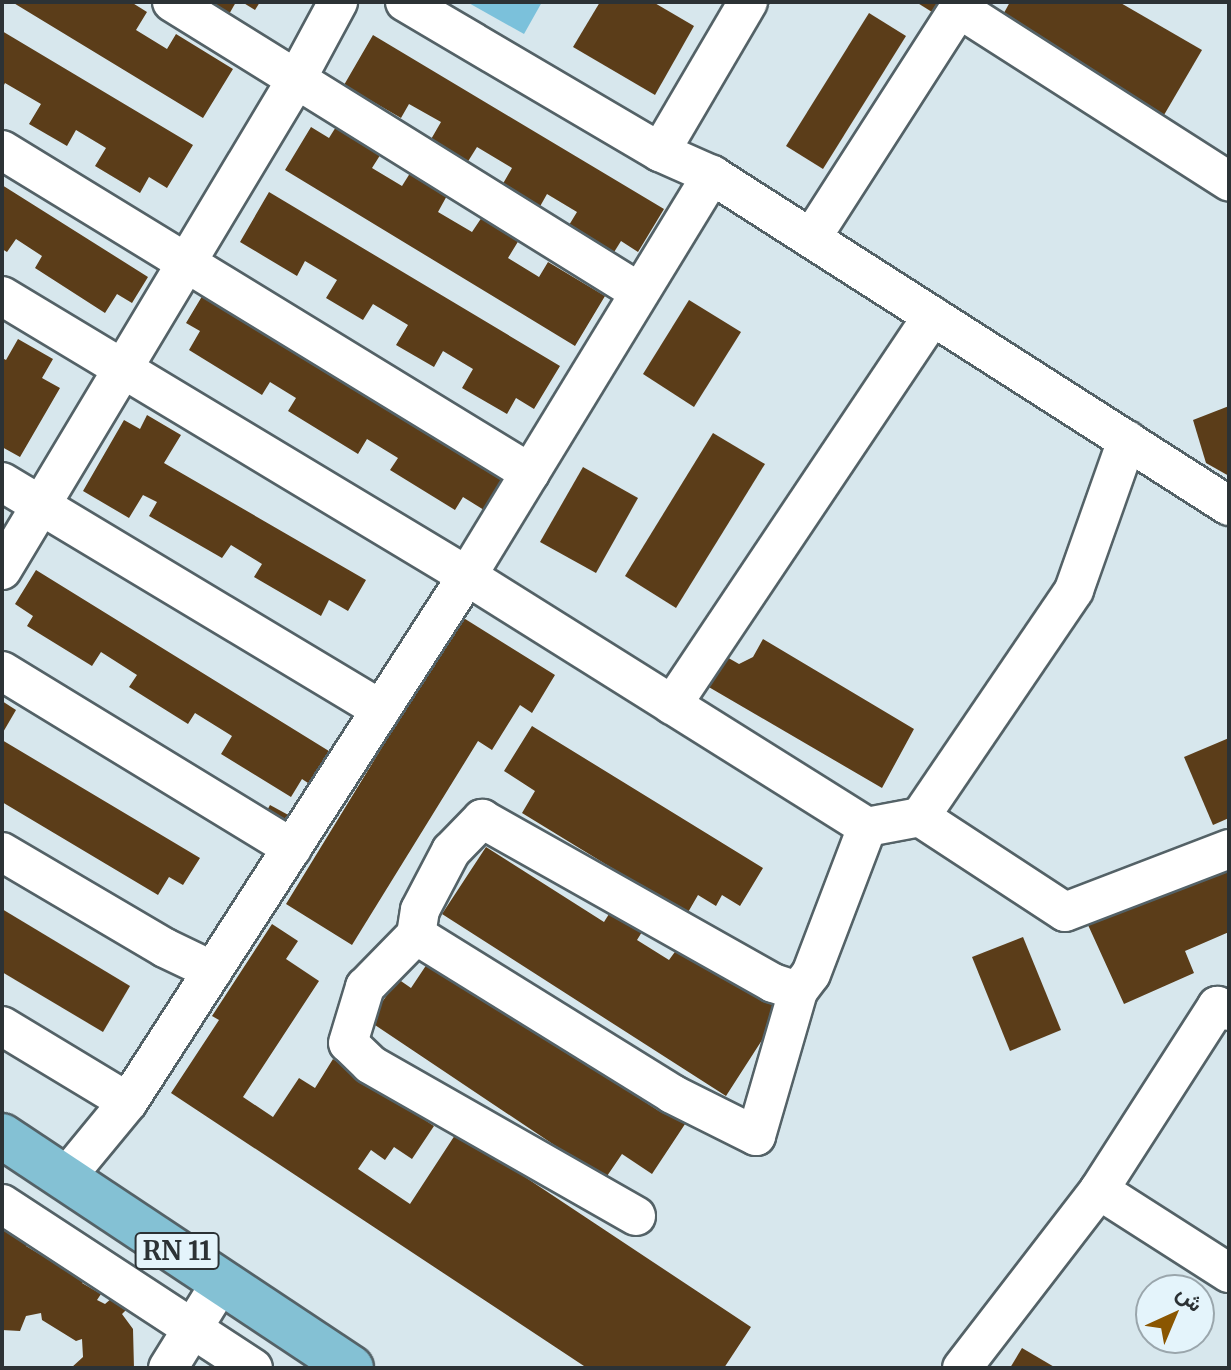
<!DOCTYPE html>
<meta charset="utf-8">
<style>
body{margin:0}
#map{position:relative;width:1231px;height:1370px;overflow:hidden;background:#d7e7ed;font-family:Merriweather,Vazirmatn,serif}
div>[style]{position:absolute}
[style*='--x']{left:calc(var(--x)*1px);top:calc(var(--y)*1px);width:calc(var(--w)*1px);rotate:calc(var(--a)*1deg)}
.green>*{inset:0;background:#7bc1db}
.building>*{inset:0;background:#5b3d19}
.roads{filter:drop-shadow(2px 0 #546267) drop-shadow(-2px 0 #546267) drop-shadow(0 2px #546267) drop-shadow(0 -2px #546267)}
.street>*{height:38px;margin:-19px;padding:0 19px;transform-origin:19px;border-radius:19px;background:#fff}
.primary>*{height:44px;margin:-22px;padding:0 22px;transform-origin:22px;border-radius:22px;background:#84c1d4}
span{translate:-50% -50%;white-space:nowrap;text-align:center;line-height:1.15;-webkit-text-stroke:8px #e4f4fb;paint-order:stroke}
.shield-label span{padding:2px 6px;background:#e4f4fb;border:2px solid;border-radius:6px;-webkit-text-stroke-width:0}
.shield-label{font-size:26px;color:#2c3235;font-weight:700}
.frame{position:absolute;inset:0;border:4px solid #2c3235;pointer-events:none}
.north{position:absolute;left:1135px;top:1274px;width:80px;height:80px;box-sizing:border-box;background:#e4f4fb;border:2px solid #9aa6ac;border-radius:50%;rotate:44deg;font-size:22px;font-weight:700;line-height:32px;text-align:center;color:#2c3235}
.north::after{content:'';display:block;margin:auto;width:28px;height:36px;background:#8a5601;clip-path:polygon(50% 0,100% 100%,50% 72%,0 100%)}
</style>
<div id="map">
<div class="green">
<i style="clip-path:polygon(467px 2px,542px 2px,524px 34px)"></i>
</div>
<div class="building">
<i style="clip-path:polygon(12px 2px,131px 2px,147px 12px,136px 30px,167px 49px,176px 34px,233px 69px,203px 118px)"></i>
<i style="clip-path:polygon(205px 2px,236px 2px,228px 16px)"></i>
<i style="clip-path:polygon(242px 2px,260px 2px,255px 10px)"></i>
<i style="clip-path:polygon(600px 2px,653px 2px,694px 26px,655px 95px,573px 47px)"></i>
<i style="clip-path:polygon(916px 2px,938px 2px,932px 12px)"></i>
<i style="clip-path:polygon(1010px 2px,1119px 2px,1202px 50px,1164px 115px,1000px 20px)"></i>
<i style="clip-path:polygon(869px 13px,906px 36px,823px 169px,786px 146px)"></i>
<i style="clip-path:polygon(2px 31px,193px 145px,167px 188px,149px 177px,140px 193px,95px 166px,106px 148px,76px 130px,67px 146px,29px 124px,41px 104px,5px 83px,2px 89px)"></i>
<i style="clip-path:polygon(373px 35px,664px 209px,638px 252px,621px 241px,611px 257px,566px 230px,577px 212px,547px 194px,538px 210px,501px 187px,512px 168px,477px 147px,467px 163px,430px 141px,441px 122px,409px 104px,401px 118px,344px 85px)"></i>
<i style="clip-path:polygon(339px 122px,384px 149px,372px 168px,402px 186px,412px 170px,449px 192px,438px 212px,472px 232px,482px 217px,519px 240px,508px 258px,539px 277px,548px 262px,605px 296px,575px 346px,285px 170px,311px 127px,329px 138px)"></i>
<i style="clip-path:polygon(2px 185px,148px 277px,132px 303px,117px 294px,105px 313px,35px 268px,42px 256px,16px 239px,7px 252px,2px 249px)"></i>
<i style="clip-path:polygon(269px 192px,560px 366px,534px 409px,516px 398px,507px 414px,462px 388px,473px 369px,443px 351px,434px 367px,396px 345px,408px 325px,373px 304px,363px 320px,326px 298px,337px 280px,305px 261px,297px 276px,240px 242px)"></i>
<i style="clip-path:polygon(204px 293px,504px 478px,484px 510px,463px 497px,455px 510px,390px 470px,398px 458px,367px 439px,358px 454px,288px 411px,296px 398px,270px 382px,262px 395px,189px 350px,200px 331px,186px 323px)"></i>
<i style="clip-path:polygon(689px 300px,741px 332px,694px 407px,643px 374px)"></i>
<i style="clip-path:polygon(18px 339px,53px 359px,42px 378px,60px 388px,20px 457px,2px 447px,2px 358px,6px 360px)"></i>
<i style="clip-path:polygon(1229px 406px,1229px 476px,1206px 463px,1193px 420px)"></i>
<i style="clip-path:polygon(147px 415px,181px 435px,164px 463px,366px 580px,348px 611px,329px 600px,321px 616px,254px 577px,262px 564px,231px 545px,222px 558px,149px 516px,157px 502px,143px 495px,129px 518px,83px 491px,124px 420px,140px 429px)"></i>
<i style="clip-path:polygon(713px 433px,765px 464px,676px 608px,625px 576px)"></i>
<i style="clip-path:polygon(583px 467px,638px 498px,596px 573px,540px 542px)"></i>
<i style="clip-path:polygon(36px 570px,337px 756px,317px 789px,302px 779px,291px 797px,221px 754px,232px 736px,195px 713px,188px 724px,129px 687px,137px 675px,101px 652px,92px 666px,27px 626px,33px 616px,15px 604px)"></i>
<i style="clip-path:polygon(462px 617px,555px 675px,532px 713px,520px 705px,492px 750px,478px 741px,352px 945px,286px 904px)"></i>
<i style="clip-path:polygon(763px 639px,914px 729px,882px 788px,707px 686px,725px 656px,739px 664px,753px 657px)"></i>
<i style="clip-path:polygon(2px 701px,16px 710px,2px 734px)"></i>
<i style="clip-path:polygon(532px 726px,763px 868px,740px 906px,722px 895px,716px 906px,698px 895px,687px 914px,522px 813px,535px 791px,504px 771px)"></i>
<i style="clip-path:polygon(1229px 738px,1229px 818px,1213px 825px,1184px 757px)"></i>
<i style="clip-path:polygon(2px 740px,200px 858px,183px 885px,169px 877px,158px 895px,2px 802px)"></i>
<i style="clip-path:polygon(270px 805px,292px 817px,279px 844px,256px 831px)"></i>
<i style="clip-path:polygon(486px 847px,604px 922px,619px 898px,650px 919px,637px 940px,669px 960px,677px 949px,728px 981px,738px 965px,789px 998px,726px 1096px,442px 914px)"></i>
<i style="clip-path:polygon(1229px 849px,1229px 932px,1185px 951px,1194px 973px,1124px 1004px,1083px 914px)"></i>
<i style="clip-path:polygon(2px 909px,130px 986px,103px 1032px,2px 972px)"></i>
<i style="clip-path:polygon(272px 924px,298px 941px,286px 959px,319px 981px,243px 1097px,273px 1117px,299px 1078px,315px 1088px,333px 1059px,434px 1126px,412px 1159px,394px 1147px,385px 1160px,371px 1150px,358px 1169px,410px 1204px,457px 1132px,751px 1327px,724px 1368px,587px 1368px,171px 1093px,219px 1020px,212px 1016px)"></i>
<i style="clip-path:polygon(1023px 937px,1061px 1030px,1010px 1051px,972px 957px)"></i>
<i style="clip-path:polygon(429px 961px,659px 1111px,669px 1096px,693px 1112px,652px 1174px,622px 1154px,605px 1179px,369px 1021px,398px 979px,411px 988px)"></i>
<i style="clip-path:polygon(2px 1227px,11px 1233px,14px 1229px,30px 1240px,26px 1246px,41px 1255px,44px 1249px,84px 1279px,82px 1283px,101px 1294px,97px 1300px,105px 1304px,112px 1298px,127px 1309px,122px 1314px,133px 1329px,134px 1368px,71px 1368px,83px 1357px,82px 1339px,76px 1341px,42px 1320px,41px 1313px,26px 1316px,20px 1331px,2px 1330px)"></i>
<i style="clip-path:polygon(1022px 1348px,1056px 1368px,1010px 1368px)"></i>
</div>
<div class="roads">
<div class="street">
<i style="--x:172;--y:2;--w:550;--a:31.84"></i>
<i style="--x:405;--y:2;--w:296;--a:30.5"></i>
<i style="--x:660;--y:152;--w:57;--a:23.9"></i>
<i style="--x:712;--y:175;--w:614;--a:32.63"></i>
<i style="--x:958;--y:8;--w:322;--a:32.6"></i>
<i style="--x:2;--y:150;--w:619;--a:31.46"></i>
<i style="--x:660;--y:152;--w:174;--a:-59.6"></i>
<i style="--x:812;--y:237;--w:279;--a:-57.3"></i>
<i style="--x:2;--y:296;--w:543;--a:31.05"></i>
<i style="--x:467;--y:576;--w:472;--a:32.1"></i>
<i style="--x:2;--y:482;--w:442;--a:31"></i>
<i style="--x:2;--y:570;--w:571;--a:-59.04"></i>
<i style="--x:296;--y:80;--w:89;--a:-61.7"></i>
<i style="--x:2;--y:671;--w:340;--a:31.4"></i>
<i style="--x:672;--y:705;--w:468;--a:-56.2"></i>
<i style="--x:920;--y:817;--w:274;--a:-55.8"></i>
<i style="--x:1074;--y:590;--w:159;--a:-70.5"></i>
<i style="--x:2;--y:852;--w:189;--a:30.5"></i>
<i style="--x:165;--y:948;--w:53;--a:25.6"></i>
<i style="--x:416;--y:935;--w:301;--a:31.8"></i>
<i style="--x:672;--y:1094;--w:94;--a:26.6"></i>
<i style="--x:756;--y:1136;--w:151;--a:-73.8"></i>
<i style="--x:798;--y:991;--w:21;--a:-53"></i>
<i style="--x:811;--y:974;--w:157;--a:-69.1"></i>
<i style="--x:867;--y:827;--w:54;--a:-10.7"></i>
<i style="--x:920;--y:817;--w:173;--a:33.2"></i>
<i style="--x:1065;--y:912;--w:176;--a:-21"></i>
<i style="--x:2;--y:1026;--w:147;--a:31.1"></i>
<i style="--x:67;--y:1176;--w:96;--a:-50.5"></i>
<i style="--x:128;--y:1102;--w:626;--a:-57.2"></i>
<i style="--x:467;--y:576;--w:470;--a:-58.6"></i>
<i style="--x:1099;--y:1190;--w:154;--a:32.6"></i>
<i style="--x:2;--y:1204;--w:300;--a:33.2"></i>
<i style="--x:636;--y:1216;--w:306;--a:-150.3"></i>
<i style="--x:370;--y:1064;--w:30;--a:-136"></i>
<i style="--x:348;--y:1043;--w:59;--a:-73.1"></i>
<i style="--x:365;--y:987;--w:73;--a:-45.6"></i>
<i style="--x:416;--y:935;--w:25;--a:-81"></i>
<i style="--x:420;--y:910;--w:67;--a:-62.3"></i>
<i style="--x:451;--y:851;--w:45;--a:-45.9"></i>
<i style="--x:482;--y:819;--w:334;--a:29.4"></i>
<i style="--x:773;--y:983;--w:26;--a:18"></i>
<i style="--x:168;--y:1368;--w:102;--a:-58.2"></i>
<i style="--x:962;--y:1368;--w:225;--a:-52.4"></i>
<i style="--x:1099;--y:1190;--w:219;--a:-57.3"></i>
<i style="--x:1217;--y:1006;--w:13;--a:23"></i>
</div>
<div class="primary">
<i style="--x:2;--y:1136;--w:419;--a:33.6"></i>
</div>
</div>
<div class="shield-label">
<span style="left:177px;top:1251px">RN 11</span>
</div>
<div class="frame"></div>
<div class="north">ش</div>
</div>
